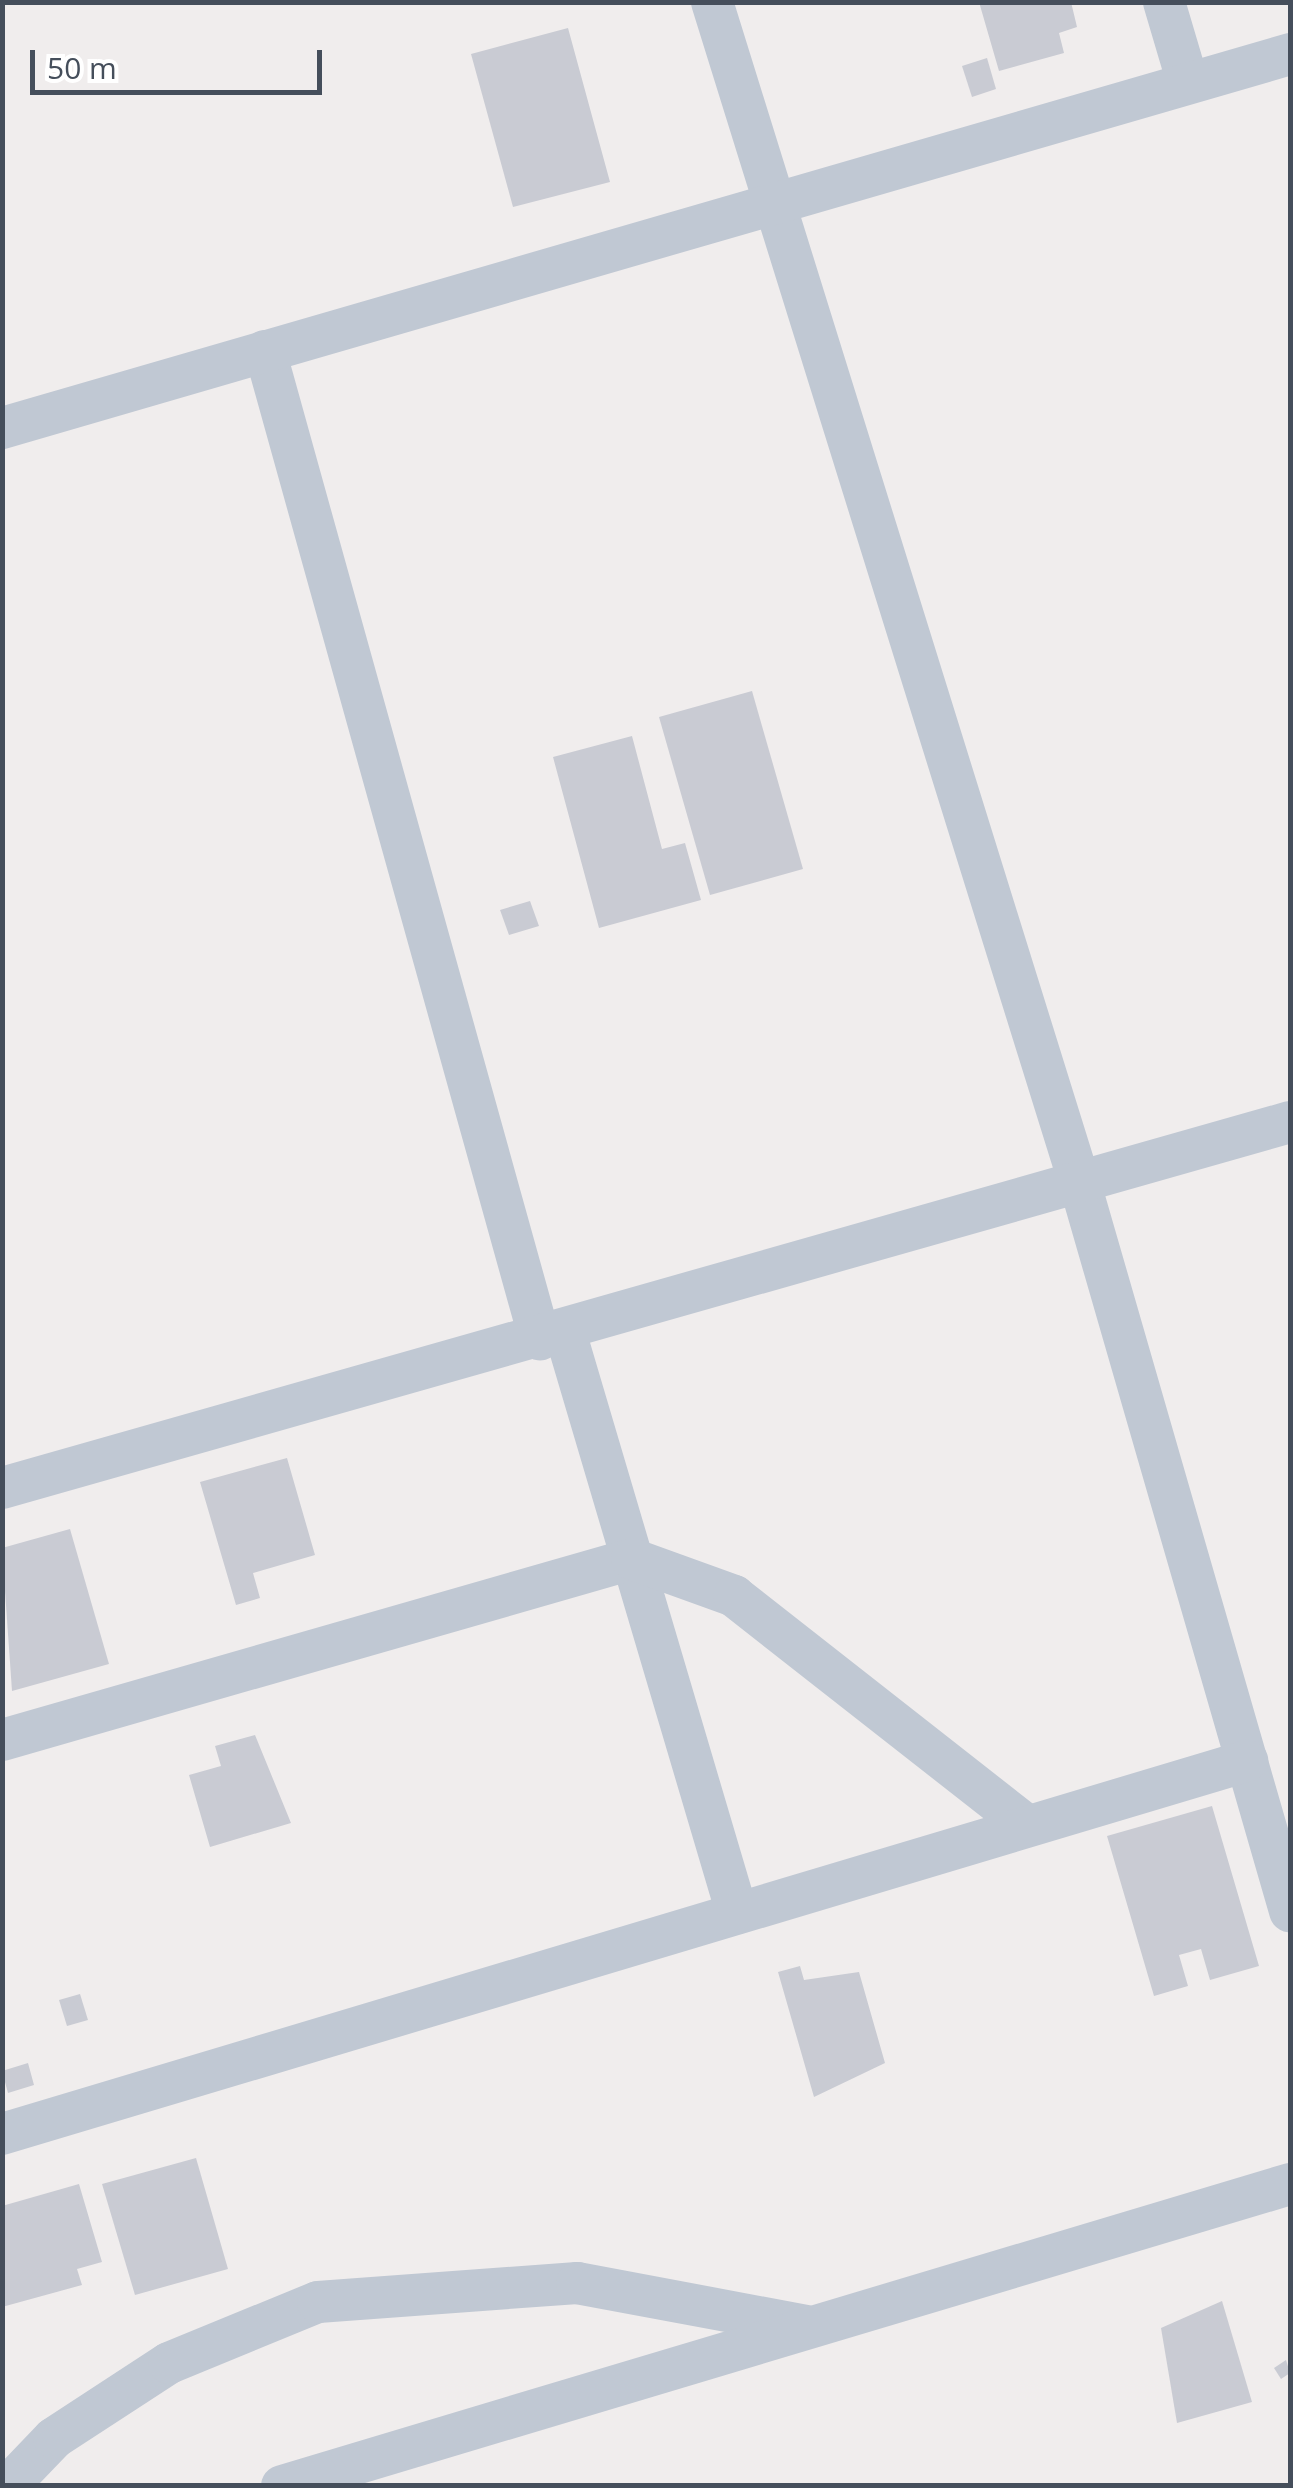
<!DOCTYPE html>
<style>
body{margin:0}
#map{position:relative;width:1293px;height:2488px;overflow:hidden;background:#f0eded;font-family:"Open Sans",sans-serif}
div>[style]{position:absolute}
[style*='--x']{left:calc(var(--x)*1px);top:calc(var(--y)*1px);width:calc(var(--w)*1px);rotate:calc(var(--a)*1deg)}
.building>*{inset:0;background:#c9cbd3}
.minor>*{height:42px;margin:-21px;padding:0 21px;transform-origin:21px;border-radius:21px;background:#c0c8d3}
span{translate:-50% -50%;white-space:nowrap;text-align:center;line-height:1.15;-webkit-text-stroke:8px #fff;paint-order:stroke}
.frame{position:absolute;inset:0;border:5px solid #454e5b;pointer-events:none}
.scale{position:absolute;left:30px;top:50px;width:292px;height:45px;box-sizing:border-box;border:5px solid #454e5b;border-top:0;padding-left:12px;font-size:30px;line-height:35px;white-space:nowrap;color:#454e5b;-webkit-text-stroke:8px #fff;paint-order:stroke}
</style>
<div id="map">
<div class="building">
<i style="clip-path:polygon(979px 2px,1071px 2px,1077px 27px,1059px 33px,1064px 53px,999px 71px)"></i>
<i style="clip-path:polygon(568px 28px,610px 182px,513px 207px,471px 54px)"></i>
<i style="clip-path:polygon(987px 58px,996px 89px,972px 97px,962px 66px)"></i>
<i style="clip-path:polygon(752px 691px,803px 869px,710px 895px,659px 717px)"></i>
<i style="clip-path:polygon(632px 736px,662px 849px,685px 843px,701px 900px,599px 928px,553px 757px)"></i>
<i style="clip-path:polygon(530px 901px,539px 926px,509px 935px,500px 910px)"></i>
<i style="clip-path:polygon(287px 1458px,315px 1555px,253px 1573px,260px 1598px,236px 1605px,200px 1482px)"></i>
<i style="clip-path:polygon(70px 1529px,109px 1664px,12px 1691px,2px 1548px)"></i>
<i style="clip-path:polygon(255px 1735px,291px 1823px,210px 1847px,189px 1775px,221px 1766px,215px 1746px)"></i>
<i style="clip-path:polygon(1212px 1806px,1259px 1966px,1210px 1980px,1201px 1949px,1179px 1955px,1188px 1986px,1154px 1996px,1107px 1836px)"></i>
<i style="clip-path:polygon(800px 1966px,804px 1980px,859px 1972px,885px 2063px,814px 2097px,778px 1972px)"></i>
<i style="clip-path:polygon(80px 1994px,88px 2020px,67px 2026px,59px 2000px)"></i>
<i style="clip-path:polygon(28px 2063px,34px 2085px,8px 2093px,2px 2071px)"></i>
<i style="clip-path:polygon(196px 2158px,228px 2269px,135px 2295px,102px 2184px)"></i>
<i style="clip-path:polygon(79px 2184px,102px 2262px,77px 2269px,82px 2285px,2px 2307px,2px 2206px)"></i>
<i style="clip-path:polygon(1222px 2301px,1252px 2402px,1177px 2423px,1161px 2328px)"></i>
<i style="clip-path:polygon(1286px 2360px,1290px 2373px,1281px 2379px,1274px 2368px)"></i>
</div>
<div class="minor">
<i style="--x:712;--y:2;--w:1238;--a:72.71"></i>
<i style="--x:1080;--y:1184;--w:757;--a:73.89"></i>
<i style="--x:1164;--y:2;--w:84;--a:73.5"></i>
<i style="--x:265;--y:351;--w:1026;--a:74.45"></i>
<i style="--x:2;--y:428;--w:1341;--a:-16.19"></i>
<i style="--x:565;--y:1332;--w:606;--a:73.51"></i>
<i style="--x:2;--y:1488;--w:1339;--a:-15.86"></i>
<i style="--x:2;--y:1740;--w:655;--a:-16.03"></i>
<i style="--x:632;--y:1559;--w:109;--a:19.9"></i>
<i style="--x:734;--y:1596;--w:372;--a:38.1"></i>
<i style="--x:2;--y:2134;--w:1300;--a:-16.68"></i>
<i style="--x:8;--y:2486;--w:66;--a:-46.2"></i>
<i style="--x:54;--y:2438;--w:137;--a:-33.1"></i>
<i style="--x:169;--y:2363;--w:161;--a:-22.3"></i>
<i style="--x:318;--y:2302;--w:260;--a:-4.2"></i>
<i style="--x:577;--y:2283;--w:233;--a:10.6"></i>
<i style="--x:282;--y:2486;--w:1052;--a:-16.68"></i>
</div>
<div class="frame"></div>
<div class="scale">50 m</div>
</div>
